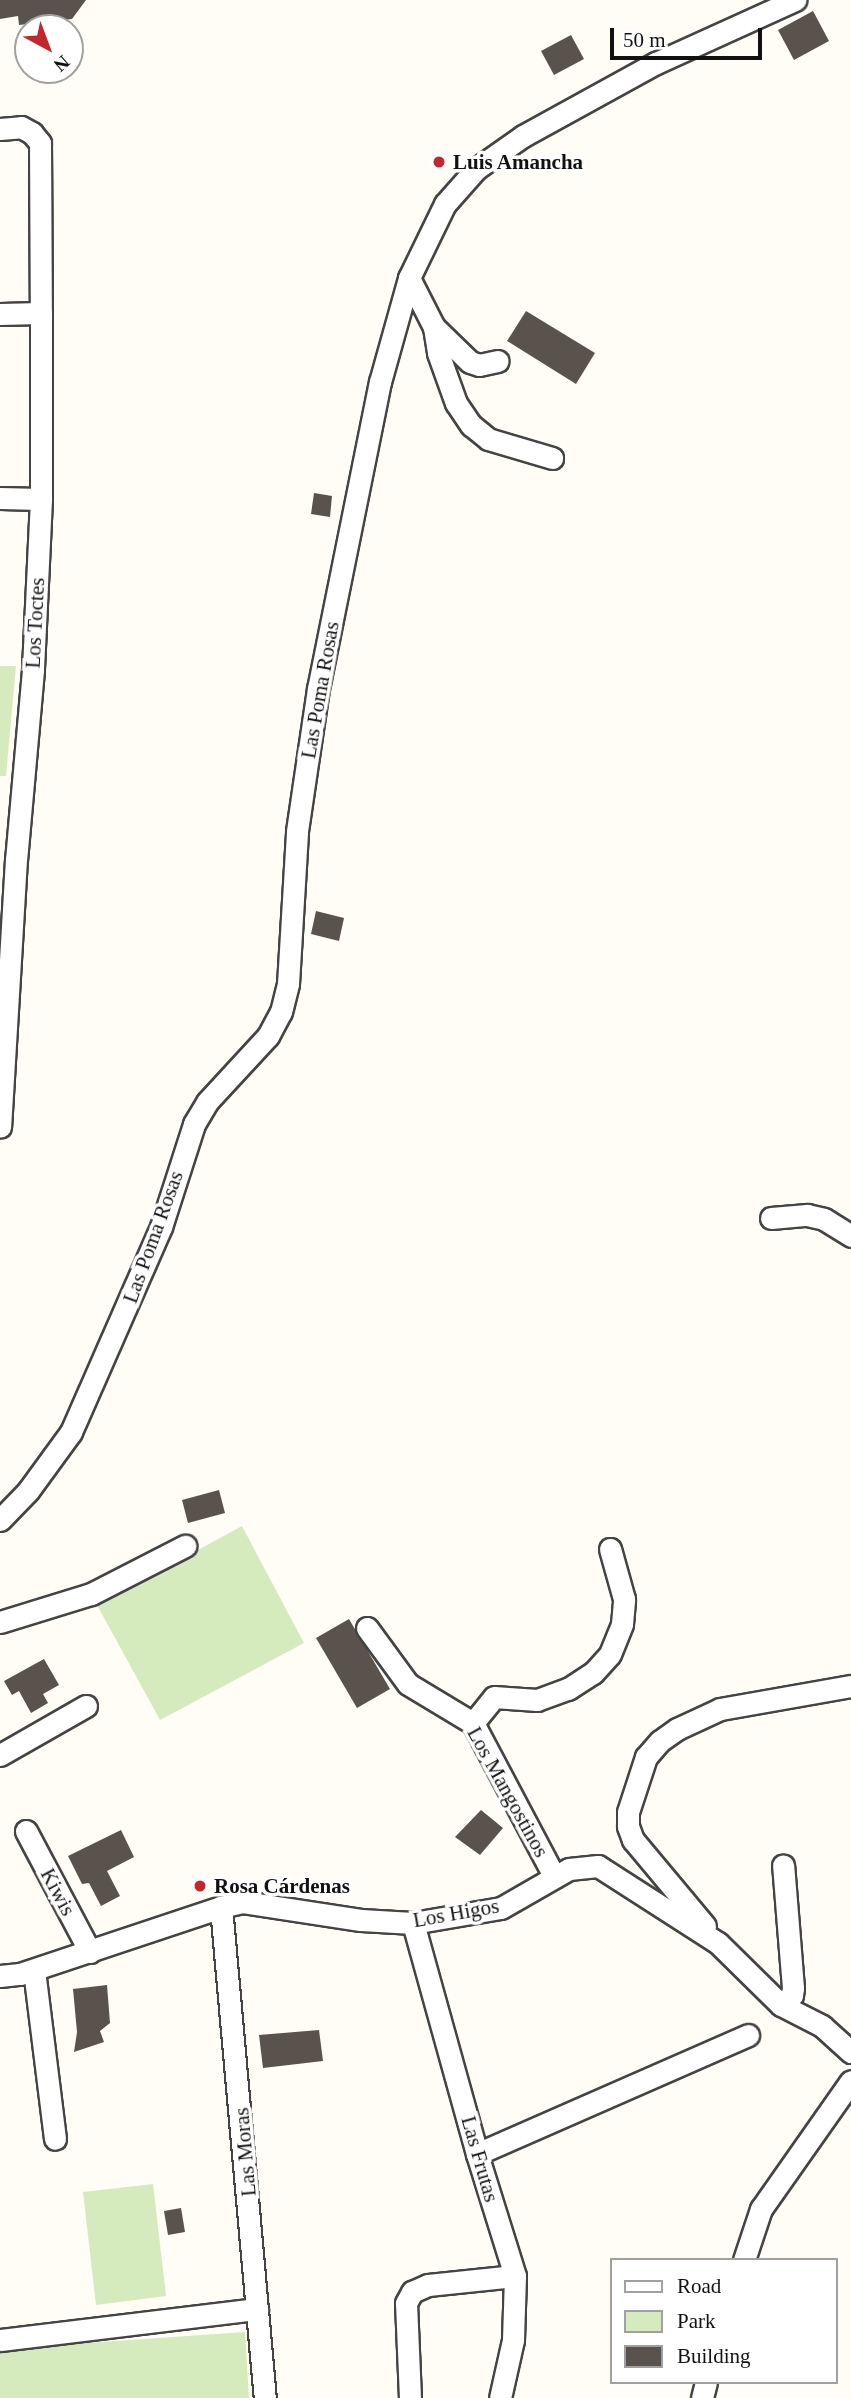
<!DOCTYPE html>
<meta charset="utf-8">
<style>
body{margin:0}
#map{position:relative;width:851px;height:2398px;overflow:hidden;background:#fffdf5;font-family:Georgia,serif}
div>[style]{position:absolute}
[style*='--x']{left:calc(var(--x)*1px);top:calc(var(--y)*1px);width:calc(var(--w)*1px);rotate:calc(var(--a)*1deg)}
.green>*{inset:0;background:#d5ebbd}
.building>*{inset:0;background:#5a524d}
.roads{filter:drop-shadow(2px 0 #444) drop-shadow(-2px 0 #444) drop-shadow(0 2px #444) drop-shadow(0 -2px #444)}
.minor>*{height:21px;margin:-10.5px;padding:0 10.5px;transform-origin:10.5px;border-radius:10.5px;background:#fff}
.dots>*{width:19px;height:19px;translate:-50% -50%;box-sizing:border-box;border:4px solid #fff;border-radius:50%}
span{translate:-50% -50%;white-space:nowrap;text-align:center;line-height:1.15;-webkit-text-stroke:7px #fff;paint-order:stroke}
.poi-label{font-size:21px;color:#111;font-weight:700}
.left{translate:0 -50%;text-align:left}
.street-label{font-size:21px;color:#111}
.legend{position:absolute;left:610px;top:2258px;width:228px;height:126px;box-sizing:border-box;background:#fff;border:2px solid #a0a0a0;margin:0;padding:9px 12px;list-style:none;font-size:21px;color:#111}
.legend li{display:flex;align-items:center;gap:14px;height:35px}
.legend b{width:35px;border:2px solid #a0a0a0}
.north{position:absolute;left:14px;top:14px;width:70px;height:70px;box-sizing:border-box;background:#fff;border:2px solid #a0a0a0;border-radius:50%;rotate:139deg;font-size:19px;font-weight:700;line-height:28px;text-align:center;color:#111}
.north::after{content:'';display:block;margin:auto;width:24px;height:32px;background:#c4262e;clip-path:polygon(50% 0,100% 100%,50% 72%,0 100%)}
.scale{position:absolute;left:610px;top:28px;width:152px;height:32px;box-sizing:border-box;border:4px solid #111;border-top:0;padding-left:9px;font-size:21px;line-height:24px;white-space:nowrap;color:#111;-webkit-text-stroke:5px #fff;paint-order:stroke}
</style>
<div id="map">
<div class="green">
<i style="clip-path:polygon(0 666px,16px 666px,6px 776px,0 776px)"></i>
<i style="clip-path:polygon(242px 1526px,304px 1643px,160px 1720px,97px 1605px)"></i>
<i style="clip-path:polygon(153px 2184px,166px 2296px,96px 2305px,83px 2192px)"></i>
<i style="clip-path:polygon(245px 2332px,249px 2398px,0 2398px,0 2349px)"></i>
</div>
<div class="building">
<i style="clip-path:polygon(0 0,86px 0,72px 19px,19px 25px,18px 16px,0 19px)"></i>
<i style="clip-path:polygon(813px 11px,829px 41px,794px 60px,778px 30px)"></i>
<i style="clip-path:polygon(571px 35px,584px 59px,554px 75px,541px 51px)"></i>
<i style="clip-path:polygon(526px 311px,595px 353px,576px 384px,507px 341px)"></i>
<i style="clip-path:polygon(314px 493px,332px 496px,330px 517px,311px 514px)"></i>
<i style="clip-path:polygon(316px 911px,344px 918px,339px 941px,311px 934px)"></i>
<i style="clip-path:polygon(219px 1490px,225px 1513px,188px 1523px,182px 1500px)"></i>
<i style="clip-path:polygon(349px 1619px,390px 1689px,357px 1708px,316px 1638px)"></i>
<i style="clip-path:polygon(44px 1659px,59px 1685px,43px 1694px,48px 1703px,31px 1713px,19px 1691px,12px 1695px,4px 1681px)"></i>
<i style="clip-path:polygon(481px 1810px,503px 1828px,480px 1855px,455px 1837px)"></i>
<i style="clip-path:polygon(121px 1830px,134px 1857px,107px 1871px,120px 1896px,101px 1906px,89px 1883px,82px 1884px,68px 1856px)"></i>
<i style="clip-path:polygon(107px 1985px,110px 2023px,100px 2031px,104px 2042px,74px 2052px,77px 2032px,73px 1989px)"></i>
<i style="clip-path:polygon(319px 2030px,323px 2061px,263px 2068px,259px 2035px)"></i>
<i style="clip-path:polygon(181px 2208px,185px 2232px,168px 2235px,164px 2211px)"></i>
</div>
<div class="roads">
<div class="minor">
<i style="--x:0;--y:129;--w:21;--a:-5"></i>
<i style="--x:21;--y:127;--w:13;--a:29"></i>
<i style="--x:32;--y:133;--w:13;--a:51"></i>
<i style="--x:40;--y:143;--w:170;--a:89.7"></i>
<i style="--x:41;--y:313;--w:186;--a:90"></i>
<i style="--x:41;--y:499;--w:171;--a:92.7"></i>
<i style="--x:33;--y:670;--w:190;--a:95.1"></i>
<i style="--x:16;--y:859;--w:268;--a:93.4"></i>
<i style="--x:409;--y:278;--w:55;--a:63"></i>
<i style="--x:434;--y:327;--w:26;--a:81"></i>
<i style="--x:438;--y:353;--w:53;--a:70.2"></i>
<i style="--x:456;--y:403;--w:27;--a:56"></i>
<i style="--x:471;--y:425;--w:22;--a:39"></i>
<i style="--x:488;--y:439;--w:67;--a:16.5"></i>
<i style="--x:0;--y:314;--w:41;--a:-1.4"></i>
<i style="--x:434;--y:327;--w:50;--a:44.2"></i>
<i style="--x:470;--y:362;--w:9;--a:18"></i>
<i style="--x:479;--y:365;--w:19;--a:-12"></i>
<i style="--x:0;--y:498;--w:41;--a:1.4"></i>
<i style="--x:771;--y:1218;--w:36;--a:-5"></i>
<i style="--x:807;--y:1215;--w:17;--a:13"></i>
<i style="--x:824;--y:1219;--w:32;--a:32"></i>
<i style="--x:0;--y:1520;--w:40;--a:-46"></i>
<i style="--x:28;--y:1491;--w:73;--a:-53.9"></i>
<i style="--x:71;--y:1432;--w:224;--a:-66.3"></i>
<i style="--x:161;--y:1227;--w:108;--a:-72.2"></i>
<i style="--x:194;--y:1124;--w:26;--a:-59"></i>
<i style="--x:207;--y:1102;--w:90;--a:-47.3"></i>
<i style="--x:268;--y:1036;--w:27;--a:-62"></i>
<i style="--x:281;--y:1012;--w:29;--a:-76"></i>
<i style="--x:288;--y:984;--w:153;--a:-86.6"></i>
<i style="--x:297;--y:831;--w:144;--a:-81.6"></i>
<i style="--x:318;--y:689;--w:313;--a:-78.6"></i>
<i style="--x:380;--y:382;--w:108;--a:-74.4"></i>
<i style="--x:409;--y:278;--w:82;--a:-64.1"></i>
<i style="--x:445;--y:204;--w:47;--a:-48.5"></i>
<i style="--x:476;--y:169;--w:57;--a:-35.1"></i>
<i style="--x:523;--y:136;--w:152;--a:-28.8"></i>
<i style="--x:656;--y:63;--w:153;--a:-24.4"></i>
<i style="--x:0;--y:1622;--w:95;--a:-17.1"></i>
<i style="--x:91;--y:1594;--w:106;--a:-27.1"></i>
<i style="--x:367;--y:1628;--w:69;--a:53.8"></i>
<i style="--x:408;--y:1684;--w:76;--a:31"></i>
<i style="--x:473;--y:1723;--w:173;--a:62.1"></i>
<i style="--x:473;--y:1723;--w:33;--a:-51"></i>
<i style="--x:494;--y:1697;--w:43;--a:4"></i>
<i style="--x:537;--y:1700;--w:33;--a:-20"></i>
<i style="--x:568;--y:1689;--w:30;--a:-33"></i>
<i style="--x:593;--y:1673;--w:25;--a:-48"></i>
<i style="--x:610;--y:1654;--w:32;--a:-68"></i>
<i style="--x:622;--y:1624;--w:25;--a:-85"></i>
<i style="--x:624;--y:1599;--w:52;--a:-105.6"></i>
<i style="--x:0;--y:1755;--w:99;--a:-29.7"></i>
<i style="--x:26;--y:1831;--w:137;--a:62.1"></i>
<i style="--x:221;--y:1907;--w:493;--a:84.9"></i>
<i style="--x:413;--y:1923;--w:240;--a:74.5"></i>
<i style="--x:477;--y:2154;--w:128;--a:72.7"></i>
<i style="--x:515;--y:2276;--w:64;--a:91.8"></i>
<i style="--x:513;--y:2340;--w:59;--a:102.6"></i>
<i style="--x:705;--y:1926;--w:112;--a:-129.9"></i>
<i style="--x:633;--y:1840;--w:15;--a:-110"></i>
<i style="--x:628;--y:1826;--w:14;--a:-90"></i>
<i style="--x:628;--y:1812;--w:58;--a:-71.9"></i>
<i style="--x:646;--y:1757;--w:21;--a:-49"></i>
<i style="--x:660;--y:1741;--w:21;--a:-35"></i>
<i style="--x:677;--y:1729;--w:47;--a:-24.9"></i>
<i style="--x:720;--y:1709;--w:133;--a:-10"></i>
<i style="--x:34;--y:1970;--w:170;--a:82.9"></i>
<i style="--x:0;--y:1976;--w:20;--a:-6"></i>
<i style="--x:20;--y:1974;--w:212;--a:-18.4"></i>
<i style="--x:221;--y:1907;--w:23;--a:-13"></i>
<i style="--x:243;--y:1902;--w:119;--a:8.7"></i>
<i style="--x:361;--y:1920;--w:52;--a:3.3"></i>
<i style="--x:413;--y:1923;--w:89;--a:-9.7"></i>
<i style="--x:501;--y:1908;--w:78;--a:-29.8"></i>
<i style="--x:569;--y:1869;--w:29;--a:-6"></i>
<i style="--x:598;--y:1866;--w:143;--a:32.7"></i>
<i style="--x:718;--y:1943;--w:88;--a:44.5"></i>
<i style="--x:781;--y:2005;--w:46;--a:27.1"></i>
<i style="--x:822;--y:2026;--w:39;--a:42"></i>
<i style="--x:781;--y:2005;--w:15;--a:-42"></i>
<i style="--x:792;--y:1995;--w:7;--a:-82"></i>
<i style="--x:793;--y:1988;--w:123;--a:-94.6"></i>
<i style="--x:477;--y:2154;--w:296;--a:-23.7"></i>
<i style="--x:744;--y:2260;--w:54;--a:-71.6"></i>
<i style="--x:761;--y:2209;--w:156;--a:-54.9"></i>
<i style="--x:0;--y:2340;--w:259;--a:-6.9"></i>
<i style="--x:410;--y:2398;--w:95;--a:-92.4"></i>
<i style="--x:406;--y:2303;--w:13;--a:-61"></i>
<i style="--x:412;--y:2292;--w:17;--a:-24"></i>
<i style="--x:428;--y:2285;--w:87;--a:-5.9"></i>
<i style="--x:702;--y:2398;--w:16;--a:-76"></i>
</div>
</div>
<div class="dots">
<i style="left:439px;top:162px;background:#c4262e"></i>
<i style="left:200px;top:1886px;background:#c4262e"></i>
</div>
<div class="poi-label">
<span class="left" style="left:453px;top:162px">Luis Amancha</span>
<span class="left" style="left:214px;top:1886px">Rosa Cárdenas</span>
</div>
<div class="street-label">
<span style="left:35px;top:623px;rotate:-87deg">Los Toctes</span>
<span style="left:320px;top:690px;rotate:-80deg">Las Poma Rosas</span>
<span style="left:153px;top:1237px;rotate:-70deg">Las Poma Rosas</span>
<span style="left:508px;top:1792px;rotate:61deg">Los Mangostinos</span>
<span style="left:58px;top:1892px;rotate:62deg">Kiwis</span>
<span style="left:456px;top:1913px;rotate:-10deg">Los Higos</span>
<span style="left:245px;top:2152px;rotate:-95deg">Las Moras</span>
<span style="left:480px;top:2159px;rotate:74deg">Las Frutas</span>
</div>
<ul class="legend">
<li><b style="height:9px;background:#fff"></b>Road</li>
<li><b style="height:19px;background:#d5ebbd"></b>Park</li>
<li><b style="height:19px;background:#5a524d"></b>Building</li>
</ul>
<div class="north">N</div>
<div class="scale">50 m</div>
</div>
